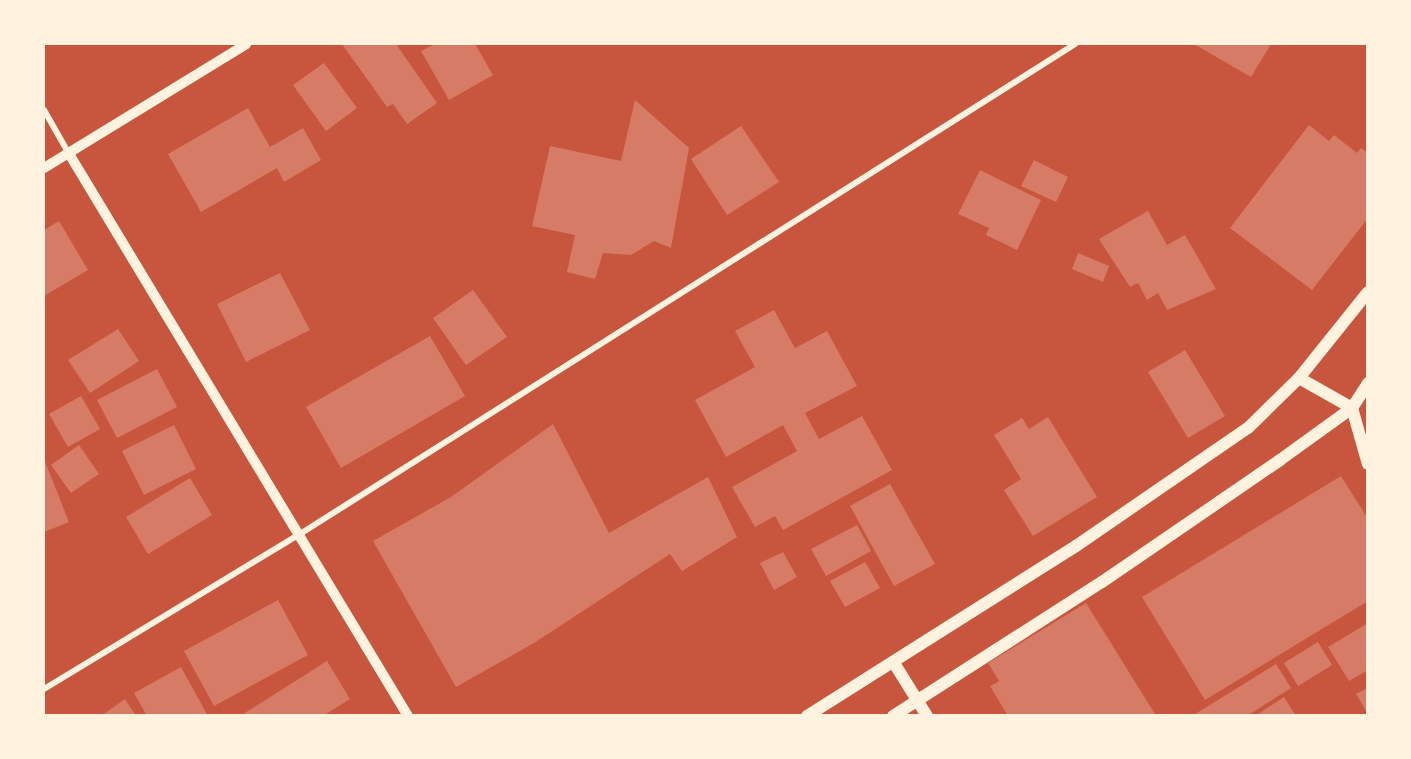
<!DOCTYPE html>
<style>
body{margin:0}
#map{position:relative;width:1411px;height:759px;overflow:hidden;background:#c8553d;font-family:"Golos Text",sans-serif}
div>[style]{position:absolute}
[style*='--x']{left:calc(var(--x)*1px);top:calc(var(--y)*1px);width:calc(var(--w)*1px);rotate:calc(var(--a)*1deg)}
.building>*{inset:0;background:#d67c66}
.minor>*{height:6px;margin:-3px;padding:0 3px;transform-origin:3px;border-radius:3px;background:#fff3e0}
.tertiary>*{height:10px;margin:-5px;padding:0 5px;transform-origin:5px;border-radius:5px;background:#fff3e0}
.secondary>*{height:12px;margin:-6px;padding:0 6px;transform-origin:6px;border-radius:6px;background:#fff3e0}
span{translate:-50% -50%;white-space:nowrap;text-align:center;line-height:1.15;-webkit-text-stroke:6px #fff3e0;paint-order:stroke}
.frame{position:absolute;inset:0;border:45px solid #fff3e0;pointer-events:none}
</style>
<div id="map">
<div class="building">
<i style="clip-path:polygon(342px 44px,396px 44px,437px 103px,407px 124px,393px 104px,387px 107px)"></i>
<i style="clip-path:polygon(435px 44px,475px 44px,493px 75px,449px 100px,421px 51px)"></i>
<i style="clip-path:polygon(1194px 44px,1271px 44px,1251px 77px)"></i>
<i style="clip-path:polygon(324px 63px,357px 108px,326px 131px,293px 85px)"></i>
<i style="clip-path:polygon(635px 100px,689px 148px,671px 248px,654px 241px,631px 255px,603px 253px,595px 279px,567px 272px,575px 235px,532px 226px,550px 146px,621px 161px)"></i>
<i style="clip-path:polygon(248px 108px,270px 147px,303px 128px,321px 160px,284px 182px,277px 168px,201px 212px,168px 154px)"></i>
<i style="clip-path:polygon(1309px 125px,1329px 141px,1334px 135px,1357px 153px,1361px 148px,1368px 153px,1368px 218px,1312px 290px,1230px 228px)"></i>
<i style="clip-path:polygon(741px 126px,779px 182px,727px 215px,691px 159px)"></i>
<i style="clip-path:polygon(1034px 160px,1068px 177px,1056px 202px,1021px 186px)"></i>
<i style="clip-path:polygon(980px 170px,1041px 200px,1017px 250px,986px 235px,989px 228px,958px 214px)"></i>
<i style="clip-path:polygon(1148px 211px,1167px 245px,1185px 235px,1216px 289px,1167px 310px,1158px 293px,1147px 300px,1138px 283px,1130px 287px,1099px 239px)"></i>
<i style="clip-path:polygon(59px 221px,88px 270px,44px 296px,44px 230px)"></i>
<i style="clip-path:polygon(1078px 253px,1109px 266px,1103px 282px,1072px 269px)"></i>
<i style="clip-path:polygon(280px 273px,310px 330px,246px 362px,217px 304px)"></i>
<i style="clip-path:polygon(473px 290px,507px 337px,466px 365px,433px 318px)"></i>
<i style="clip-path:polygon(774px 310px,795px 348px,827px 331px,857px 386px,805px 413px,819px 439px,862px 416px,892px 470px,783px 530px,775px 516px,755px 527px,732px 487px,797px 451px,783px 425px,726px 457px,695px 400px,755px 367px,735px 331px)"></i>
<i style="clip-path:polygon(118px 329px,139px 361px,90px 393px,68px 360px)"></i>
<i style="clip-path:polygon(430px 336px,465px 396px,341px 468px,306px 407px)"></i>
<i style="clip-path:polygon(1185px 350px,1225px 416px,1188px 438px,1148px 372px)"></i>
<i style="clip-path:polygon(157px 369px,177px 407px,117px 438px,97px 400px)"></i>
<i style="clip-path:polygon(81px 396px,100px 429px,68px 447px,49px 414px)"></i>
<i style="clip-path:polygon(1048px 417px,1097px 497px,1033px 536px,1004px 490px,1021px 479px,994px 435px,1022px 418px,1029px 429px)"></i>
<i style="clip-path:polygon(553px 424px,609px 533px,708px 477px,737px 537px,682px 571px,670px 554px,534px 643px,456px 687px,373px 541px,451px 497px)"></i>
<i style="clip-path:polygon(174px 425px,196px 469px,144px 495px,122px 451px)"></i>
<i style="clip-path:polygon(79px 445px,99px 474px,71px 493px,51px 465px)"></i>
<i style="clip-path:polygon(44px 459px,69px 522px,44px 532px)"></i>
<i style="clip-path:polygon(1341px 476px,1368px 519px,1368px 601px,1205px 700px,1142px 597px)"></i>
<i style="clip-path:polygon(190px 478px,212px 515px,148px 554px,126px 517px)"></i>
<i style="clip-path:polygon(890px 484px,935px 564px,894px 586px,850px 506px)"></i>
<i style="clip-path:polygon(857px 525px,871px 551px,826px 576px,811px 549px)"></i>
<i style="clip-path:polygon(783px 552px,797px 577px,774px 590px,760px 563px)"></i>
<i style="clip-path:polygon(865px 562px,880px 588px,845px 607px,830px 581px)"></i>
<i style="clip-path:polygon(278px 600px,308px 655px,214px 706px,184px 651px)"></i>
<i style="clip-path:polygon(1086px 603px,1155px 714px,1008px 716px,990px 686px,999px 681px,988px 663px)"></i>
<i style="clip-path:polygon(1368px 623px,1368px 670px,1349px 681px,1328px 647px)"></i>
<i style="clip-path:polygon(1318px 642px,1332px 665px,1298px 686px,1284px 663px)"></i>
<i style="clip-path:polygon(327px 661px,350px 699px,323px 716px,240px 716px)"></i>
<i style="clip-path:polygon(1276px 664px,1291px 688px,1247px 716px,1192px 716px)"></i>
<i style="clip-path:polygon(181px 667px,208px 716px,147px 716px,134px 693px)"></i>
<i style="clip-path:polygon(1368px 688px,1368px 714px,1356px 694px)"></i>
<i style="clip-path:polygon(1284px 697px,1296px 716px,1255px 716px)"></i>
<i style="clip-path:polygon(125px 699px,136px 716px,101px 716px)"></i>
</div>
<div class="minor">
<i style="--x:44;--y:110;--w:48;--a:60.3"></i>
<i style="--x:44;--y:689;--w:299;--a:-31.2"></i>
<i style="--x:300;--y:534;--w:917;--a:-32.3"></i>
</div>
<div class="tertiary">
<i style="--x:68;--y:152;--w:659;--a:58.92"></i>
<i style="--x:44;--y:168;--w:237;--a:-31.5"></i>
</div>
<div class="secondary">
<i style="--x:1299;--y:378;--w:61;--a:29.5"></i>
<i style="--x:1352;--y:408;--w:58;--a:74.1"></i>
<i style="--x:894;--y:663;--w:62;--a:58.1"></i>
<i style="--x:807;--y:716;--w:318;--a:-32.3"></i>
<i style="--x:1076;--y:546;--w:209;--a:-34.5"></i>
<i style="--x:1248;--y:428;--w:71;--a:-44.4"></i>
<i style="--x:1299;--y:378;--w:110;--a:-51.3"></i>
<i style="--x:893;--y:716;--w:248;--a:-32.7"></i>
<i style="--x:1102;--y:582;--w:216;--a:-34.4"></i>
<i style="--x:1280;--y:460;--w:89;--a:-35.8"></i>
<i style="--x:1352;--y:408;--w:30;--a:-57"></i>
</div>
<div class="frame"></div>
</div>
